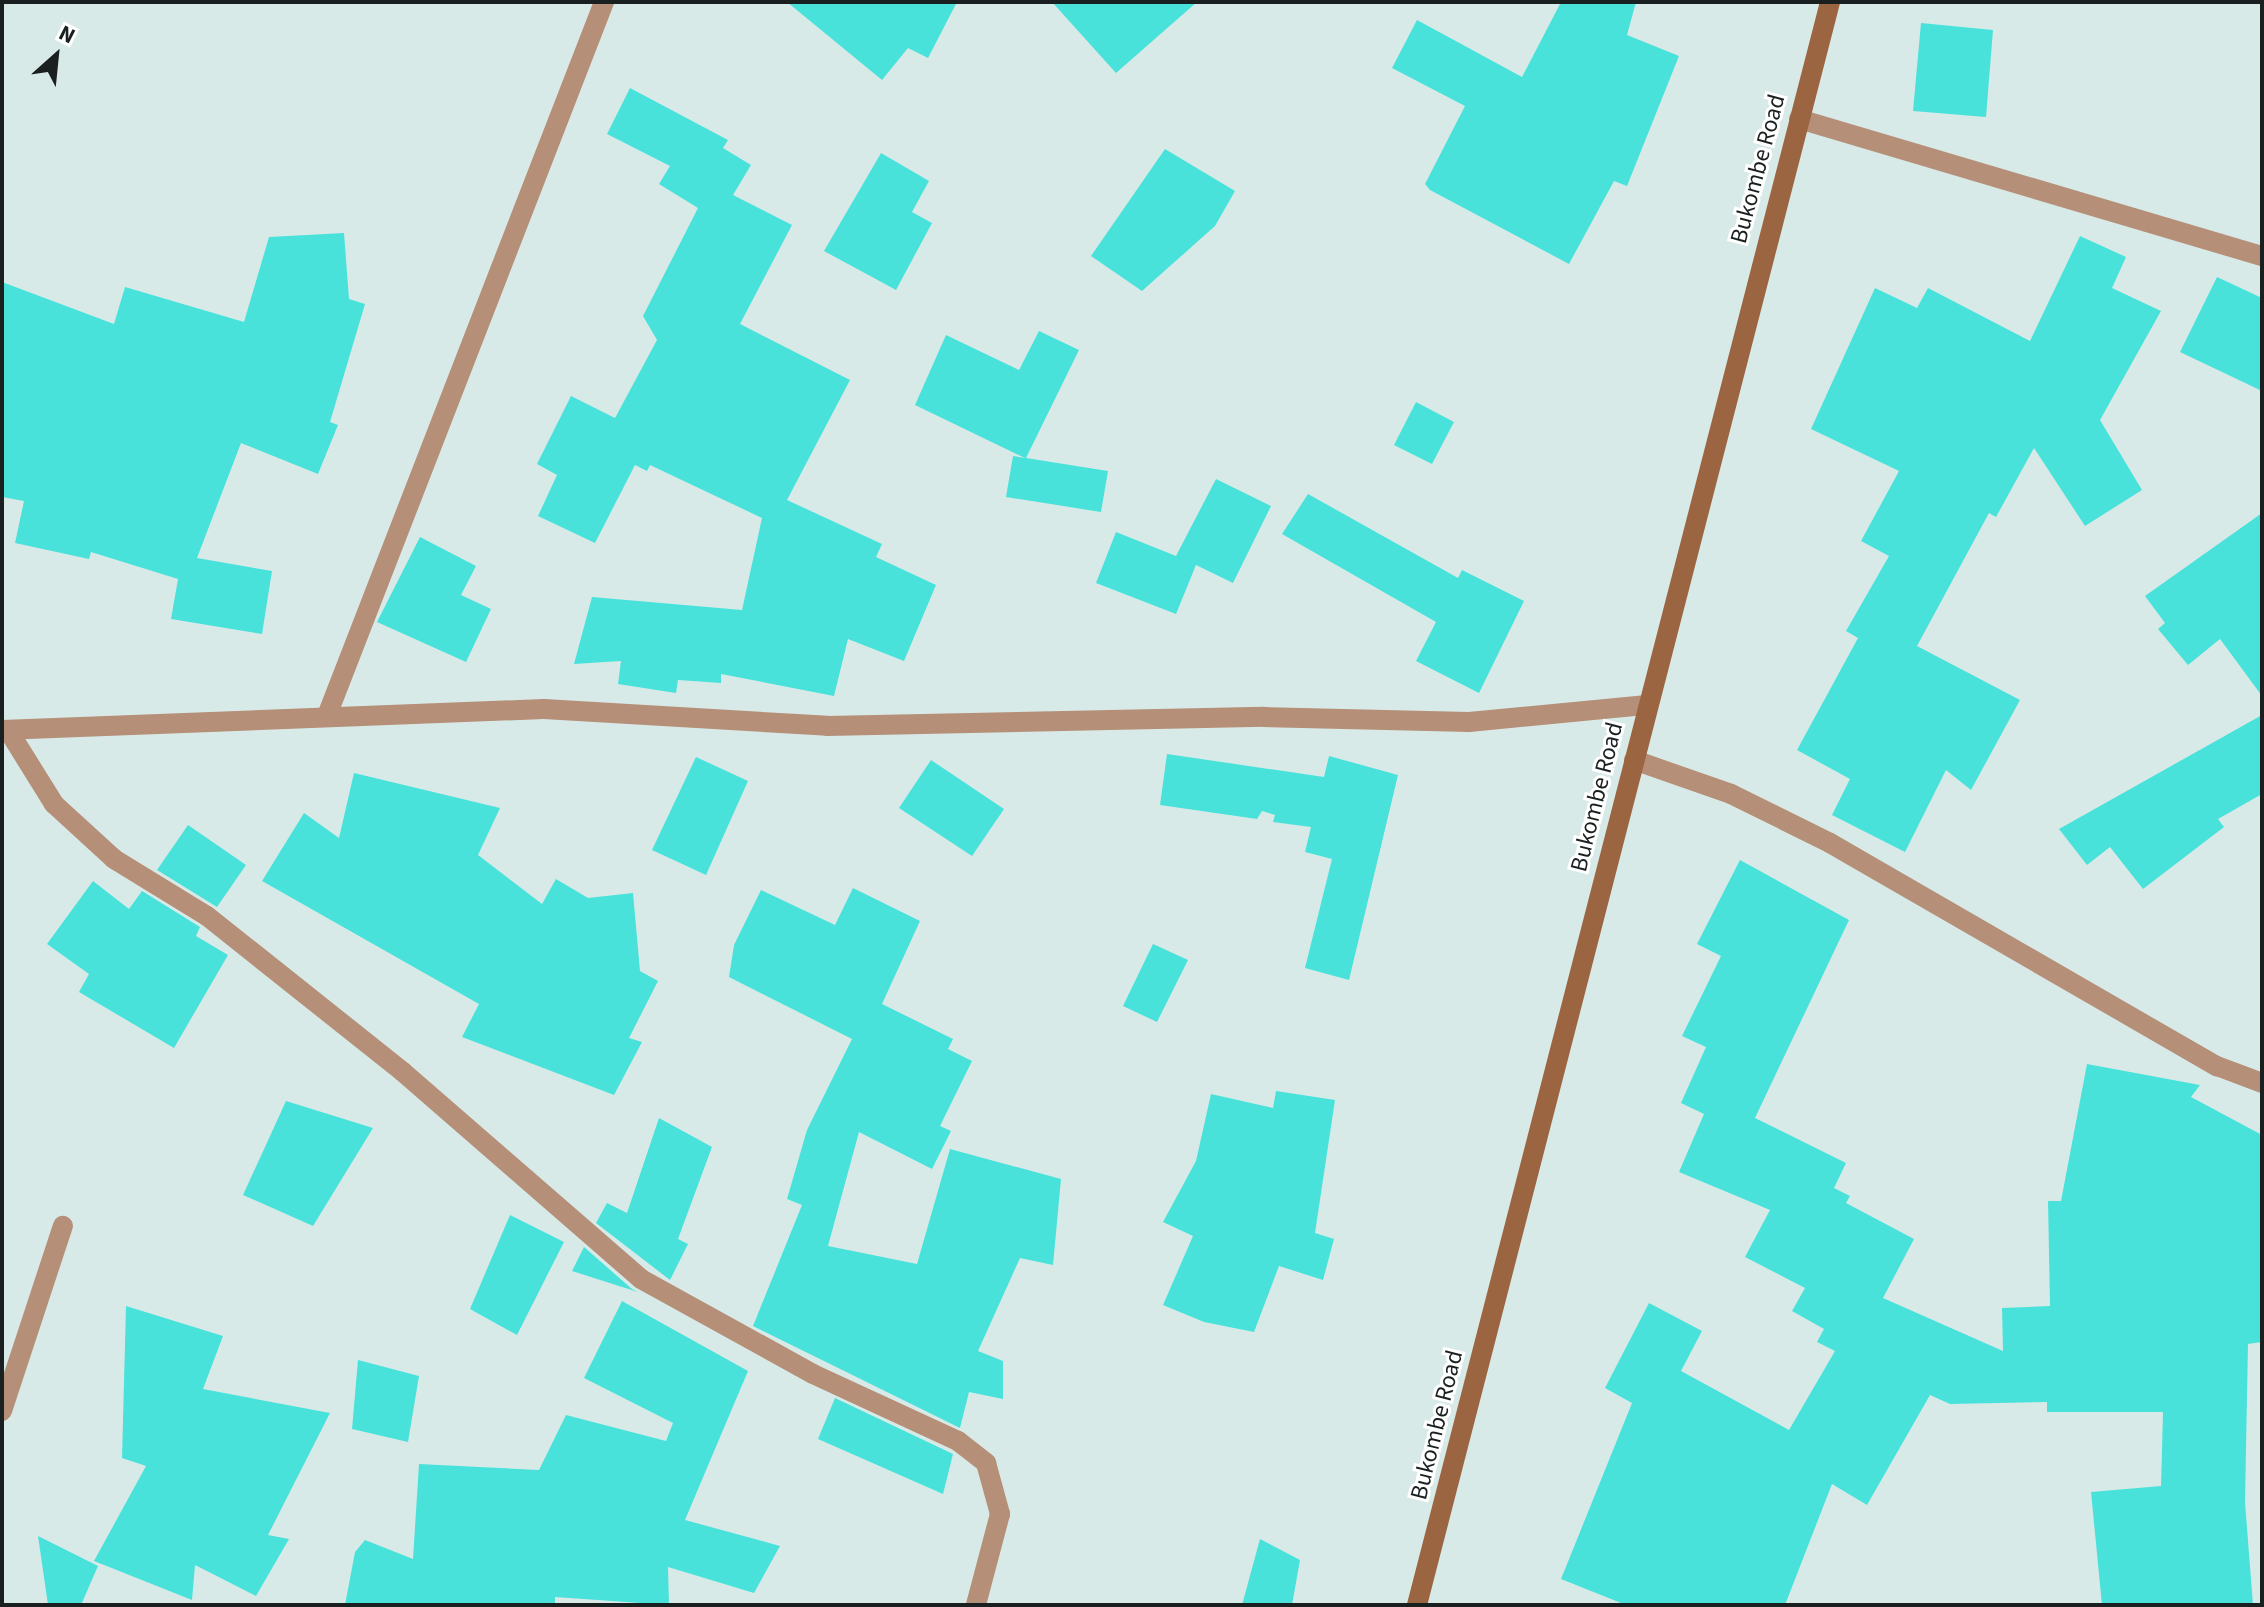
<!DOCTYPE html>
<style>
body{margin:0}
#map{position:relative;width:2264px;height:1607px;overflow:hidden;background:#d8eae8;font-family:"Source Sans 3",sans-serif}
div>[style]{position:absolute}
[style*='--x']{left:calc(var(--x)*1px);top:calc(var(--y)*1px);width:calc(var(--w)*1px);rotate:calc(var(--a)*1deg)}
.building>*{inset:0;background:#48e2db}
.minor>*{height:20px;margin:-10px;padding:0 10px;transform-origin:10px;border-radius:10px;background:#b58f78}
.secondary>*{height:20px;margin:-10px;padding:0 10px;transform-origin:10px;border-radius:10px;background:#9b6541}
span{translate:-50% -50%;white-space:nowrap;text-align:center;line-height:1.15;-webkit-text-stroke:6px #fff;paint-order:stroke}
.street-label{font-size:24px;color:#1a2020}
.frame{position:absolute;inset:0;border:4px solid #1a2020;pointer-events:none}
.north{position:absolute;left:16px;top:16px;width:80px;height:80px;-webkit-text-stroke:6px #fff;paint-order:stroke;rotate:27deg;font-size:22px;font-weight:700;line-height:32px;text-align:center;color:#1a2020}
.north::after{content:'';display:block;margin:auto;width:28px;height:36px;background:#1a2020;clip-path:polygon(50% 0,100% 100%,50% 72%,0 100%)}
</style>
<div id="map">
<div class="building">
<i style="clip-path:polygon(787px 2px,957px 2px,928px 58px,908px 48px,882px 80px)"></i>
<i style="clip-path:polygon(1052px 2px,1197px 2px,1116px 73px)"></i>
<i style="clip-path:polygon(1561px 2px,1636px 2px,1627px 35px,1679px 56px,1627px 186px,1614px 181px,1569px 264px,1430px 190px,1425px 184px,1465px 106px,1392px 68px,1417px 20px,1522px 77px)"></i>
<i style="clip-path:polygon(1921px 23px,1993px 30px,1986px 117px,1913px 111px)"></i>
<i style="clip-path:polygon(630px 88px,728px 140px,723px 148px,751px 165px,733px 195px,792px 225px,740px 324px,850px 380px,787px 500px,882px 544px,876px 557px,936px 585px,904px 661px,848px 639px,834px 696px,721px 674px,721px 683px,678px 680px,676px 693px,618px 684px,621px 661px,574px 664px,592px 597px,742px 610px,762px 518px,650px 465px,647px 471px,635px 465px,595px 543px,538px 516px,557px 475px,537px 464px,571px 396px,615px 418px,657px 340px,643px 316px,698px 208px,659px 184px,670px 166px,607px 134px)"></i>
<i style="clip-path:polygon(1165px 149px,1235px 191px,1215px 226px,1142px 291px,1091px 256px)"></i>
<i style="clip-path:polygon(881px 153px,929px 181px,912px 212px,932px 223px,896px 290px,824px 251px)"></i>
<i style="clip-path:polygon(344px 233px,349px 299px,365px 304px,330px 422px,338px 425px,318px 474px,241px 443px,197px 558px,272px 571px,262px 634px,171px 619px,178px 579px,91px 552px,89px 559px,15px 543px,24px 501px,2px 497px,2px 282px,114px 324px,125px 287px,244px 322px,269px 237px)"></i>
<i style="clip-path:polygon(2080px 236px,2126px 257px,2112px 288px,2161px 311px,2100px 420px,2142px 490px,2085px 526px,2034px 448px,1996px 517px,1989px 513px,1917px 646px,2020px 700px,1971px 790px,1946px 770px,1905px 852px,1832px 815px,1850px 779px,1797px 750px,1858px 638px,1846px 631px,1889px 556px,1861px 541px,1899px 471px,1811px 429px,1875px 288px,1917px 308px,1928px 288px,2030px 341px)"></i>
<i style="clip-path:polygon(2217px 277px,2262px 298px,2262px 391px,2180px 352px)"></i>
<i style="clip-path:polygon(1039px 331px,1079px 350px,1026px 458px,1108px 471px,1101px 512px,1006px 497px,1013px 456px,1025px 458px,915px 405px,946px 335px,1019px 370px)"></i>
<i style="clip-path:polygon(1416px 402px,1454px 422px,1432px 464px,1394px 445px)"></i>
<i style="clip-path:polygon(1216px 479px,1271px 506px,1233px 583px,1196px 565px,1176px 614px,1096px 583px,1116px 532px,1176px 556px)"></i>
<i style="clip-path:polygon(1308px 494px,1458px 578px,1462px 570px,1524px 601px,1479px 693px,1416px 661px,1436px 622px,1282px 534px)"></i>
<i style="clip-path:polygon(2262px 513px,2262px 696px,2220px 639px,2188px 665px,2158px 629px,2165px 623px,2145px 596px)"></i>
<i style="clip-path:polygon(420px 537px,476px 566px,461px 595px,491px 609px,466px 662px,377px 622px)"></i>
<i style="clip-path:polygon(2262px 715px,2262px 794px,2218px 819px,2224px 827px,2143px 889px,2110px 847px,2087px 865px,2059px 829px)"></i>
<i style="clip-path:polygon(1167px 754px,1324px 777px,1329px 756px,1398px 775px,1349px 980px,1305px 968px,1332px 859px,1305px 852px,1311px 827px,1273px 822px,1275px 815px,1262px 811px,1257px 819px,1160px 805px)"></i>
<i style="clip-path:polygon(696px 757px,748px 781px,706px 875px,652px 850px)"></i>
<i style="clip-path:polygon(931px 760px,1004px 809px,972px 856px,899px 808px)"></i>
<i style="clip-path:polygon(354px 773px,500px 808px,478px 855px,542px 904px,556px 879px,588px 898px,633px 893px,640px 971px,658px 981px,629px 1038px,642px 1042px,614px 1095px,462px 1037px,479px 1004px,262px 881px,304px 813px,339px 838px)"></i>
<i style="clip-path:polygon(188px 825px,246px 865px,217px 907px,157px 870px)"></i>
<i style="clip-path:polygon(1740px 860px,1849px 920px,1755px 1118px,1846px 1163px,1834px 1188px,1850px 1196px,1846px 1203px,1914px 1239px,1883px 1298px,2003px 1351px,2002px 1308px,2050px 1306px,2048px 1201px,2061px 1201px,2087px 1064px,2200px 1085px,2191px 1097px,2262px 1135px,2262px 1342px,2248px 1344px,2245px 1502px,2253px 1605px,2102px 1605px,2091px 1492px,2161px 1486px,2163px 1412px,2047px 1412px,2047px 1402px,1950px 1404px,1930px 1395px,1867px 1505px,1832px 1484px,1785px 1605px,1626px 1605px,1561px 1579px,1632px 1403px,1605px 1388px,1649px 1303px,1702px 1331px,1681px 1371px,1789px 1430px,1835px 1351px,1817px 1342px,1824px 1329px,1792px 1311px,1805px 1288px,1745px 1257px,1770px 1210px,1679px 1172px,1704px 1114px,1681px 1103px,1706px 1047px,1682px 1036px,1721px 956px,1697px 944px)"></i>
<i style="clip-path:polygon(93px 881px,129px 909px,142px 891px,200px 927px,196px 936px,228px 955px,174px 1048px,79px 992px,89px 974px,47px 944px)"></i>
<i style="clip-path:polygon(853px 888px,920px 921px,882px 1004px,953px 1039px,948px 1049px,972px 1061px,940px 1126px,951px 1131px,932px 1169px,859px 1132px,828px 1246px,917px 1264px,950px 1149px,1061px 1179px,1053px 1265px,1020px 1258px,978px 1351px,1003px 1361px,1003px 1399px,969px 1392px,960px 1428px,753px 1326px,802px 1205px,787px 1199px,807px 1130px,852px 1039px,729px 977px,734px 945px,761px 890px,835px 925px)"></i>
<i style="clip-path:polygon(1153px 944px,1188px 960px,1157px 1022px,1123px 1006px)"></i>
<i style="clip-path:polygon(1276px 1091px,1335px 1100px,1315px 1233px,1334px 1239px,1323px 1280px,1279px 1266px,1254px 1332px,1204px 1322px,1163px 1305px,1193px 1236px,1163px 1222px,1196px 1161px,1211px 1094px,1273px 1108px)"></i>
<i style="clip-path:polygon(286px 1101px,373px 1128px,313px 1226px,243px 1195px)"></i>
<i style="clip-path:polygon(659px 1118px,712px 1147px,678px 1239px,688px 1244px,670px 1280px,596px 1223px,607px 1203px,627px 1213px)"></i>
<i style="clip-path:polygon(510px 1215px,564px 1242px,517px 1335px,470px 1309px)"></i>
<i style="clip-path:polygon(584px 1247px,632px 1289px,638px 1292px,572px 1271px)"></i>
<i style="clip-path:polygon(622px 1301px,748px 1371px,685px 1520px,780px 1546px,754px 1593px,668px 1567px,669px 1605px,555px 1597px,555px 1605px,345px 1605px,355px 1552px,365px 1540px,413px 1559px,419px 1464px,539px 1470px,566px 1415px,666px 1441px,673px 1423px,584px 1378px)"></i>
<i style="clip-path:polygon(126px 1306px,223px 1336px,203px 1389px,330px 1413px,268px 1535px,289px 1539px,256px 1596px,195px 1565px,192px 1600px,94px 1561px,146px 1466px,122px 1458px)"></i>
<i style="clip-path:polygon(358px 1360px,419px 1376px,408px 1442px,352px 1429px)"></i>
<i style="clip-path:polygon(835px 1398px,953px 1454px,943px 1494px,818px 1439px)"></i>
<i style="clip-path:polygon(38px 1536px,98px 1566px,81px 1605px,48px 1605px)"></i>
<i style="clip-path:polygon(1260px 1539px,1300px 1560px,1292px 1605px,1242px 1605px)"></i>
</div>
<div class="minor">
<i style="--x:1799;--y:119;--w:483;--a:16.5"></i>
<i style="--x:328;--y:713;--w:763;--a:-68.78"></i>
<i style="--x:2;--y:730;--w:542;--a:-2.22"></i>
<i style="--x:544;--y:709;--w:284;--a:3.4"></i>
<i style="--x:827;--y:726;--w:437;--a:-1.2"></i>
<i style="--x:1264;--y:717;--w:205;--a:1.4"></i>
<i style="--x:1469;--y:722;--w:179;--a:-5.5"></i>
<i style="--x:8;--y:730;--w:87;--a:58.1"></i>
<i style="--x:54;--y:804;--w:81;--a:42.5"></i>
<i style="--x:114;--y:859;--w:109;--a:31.5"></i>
<i style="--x:207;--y:916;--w:251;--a:38.5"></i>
<i style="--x:403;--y:1072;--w:315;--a:41"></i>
<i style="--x:641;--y:1279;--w:196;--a:28.9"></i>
<i style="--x:813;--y:1374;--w:160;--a:24.8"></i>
<i style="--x:958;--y:1441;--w:36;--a:38"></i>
<i style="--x:986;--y:1463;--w:53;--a:74.6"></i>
<i style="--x:1000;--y:1514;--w:94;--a:104.8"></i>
<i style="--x:1634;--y:760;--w:103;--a:19.3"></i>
<i style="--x:1731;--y:794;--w:110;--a:26.3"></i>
<i style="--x:1830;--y:843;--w:447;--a:30"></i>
<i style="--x:2217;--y:1066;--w:48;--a:20.7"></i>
<i style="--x:2;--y:1411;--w:195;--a:-71.8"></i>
</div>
<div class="secondary">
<i style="--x:1417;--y:1605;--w:1655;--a:-75.55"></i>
</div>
<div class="street-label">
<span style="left:1758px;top:169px;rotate:-75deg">Bukombe Road</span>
<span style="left:1597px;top:797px;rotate:-76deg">Bukombe Road</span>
<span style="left:1437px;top:1425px;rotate:-76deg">Bukombe Road</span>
</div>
<div class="frame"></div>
<div class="north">N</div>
</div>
